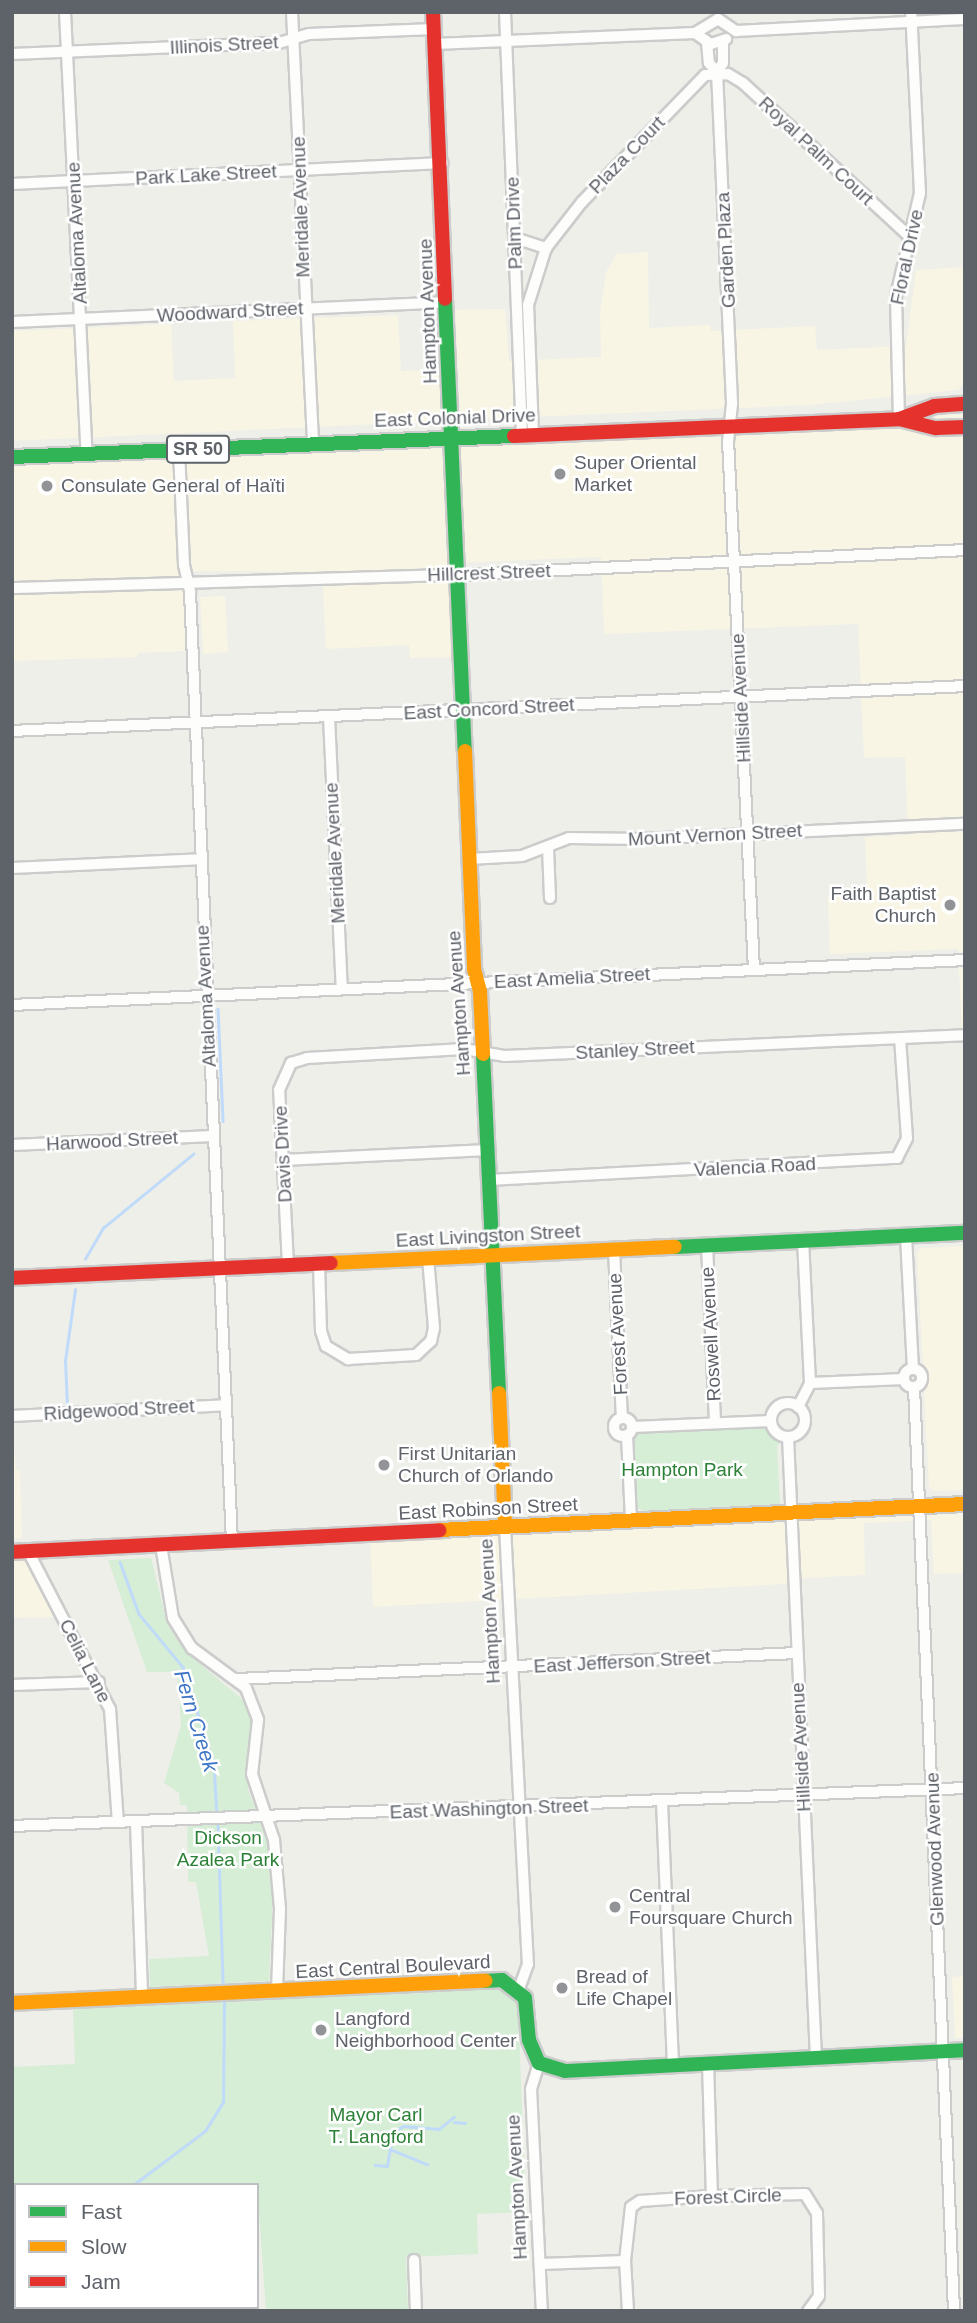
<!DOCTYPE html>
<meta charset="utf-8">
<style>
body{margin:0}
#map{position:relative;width:977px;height:2323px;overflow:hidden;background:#efefea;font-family:Arial,sans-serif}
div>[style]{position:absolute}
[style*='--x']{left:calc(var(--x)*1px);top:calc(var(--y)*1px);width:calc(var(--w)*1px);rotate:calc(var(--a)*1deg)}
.commercial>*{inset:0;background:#f8f5e4}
.green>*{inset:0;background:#d6edd6}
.stream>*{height:2.5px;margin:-1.25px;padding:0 1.25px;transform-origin:1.25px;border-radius:1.25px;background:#bfdbf9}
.roads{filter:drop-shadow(2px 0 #cbcccb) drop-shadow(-2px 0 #cbcccb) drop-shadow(0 2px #cbcccb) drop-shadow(0 -2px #cbcccb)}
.street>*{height:10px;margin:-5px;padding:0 5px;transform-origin:5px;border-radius:5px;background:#fdfdfc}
.street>.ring{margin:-5px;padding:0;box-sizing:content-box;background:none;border:10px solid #fdfdfc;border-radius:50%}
.fast>*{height:14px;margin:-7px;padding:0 7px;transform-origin:7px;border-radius:7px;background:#30b455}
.slow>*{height:14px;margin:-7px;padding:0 7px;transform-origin:7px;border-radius:7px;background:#ff9f0a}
.jam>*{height:14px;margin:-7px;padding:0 7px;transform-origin:7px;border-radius:7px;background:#e5322d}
.dots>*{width:19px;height:19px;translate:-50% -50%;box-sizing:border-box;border:4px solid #fff;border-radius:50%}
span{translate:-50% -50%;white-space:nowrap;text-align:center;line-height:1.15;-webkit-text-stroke:5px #fff;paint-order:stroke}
.shield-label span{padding:2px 5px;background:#fff;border:2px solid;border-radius:5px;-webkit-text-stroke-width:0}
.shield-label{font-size:18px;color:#5e6269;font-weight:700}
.street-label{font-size:19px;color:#5e6269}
.poi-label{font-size:19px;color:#5e6269}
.left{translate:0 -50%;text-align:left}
.right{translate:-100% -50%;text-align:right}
.park-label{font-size:19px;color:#2c8137}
.water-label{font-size:21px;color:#3e75c6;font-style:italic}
.frame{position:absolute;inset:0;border:14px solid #5e6269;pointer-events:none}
.legend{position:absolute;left:14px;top:2183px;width:245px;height:126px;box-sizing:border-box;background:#fff;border:2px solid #bfc0c3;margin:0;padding:9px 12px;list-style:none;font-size:21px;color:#5e6269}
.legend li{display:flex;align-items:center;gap:14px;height:35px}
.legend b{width:35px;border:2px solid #bfc0c3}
</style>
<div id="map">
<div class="commercial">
<i style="clip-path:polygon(648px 252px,649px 328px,710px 325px,711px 331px,815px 326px,817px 350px,906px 346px,916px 270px,965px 267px,965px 383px,958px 390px,809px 405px,460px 420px,455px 310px,505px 309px,509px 361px,601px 357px,600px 311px,607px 270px,617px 254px)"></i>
<i style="clip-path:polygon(398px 315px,401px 371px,442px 370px,444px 421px,12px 441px,12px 331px,171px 324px,174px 381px,235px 378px,233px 321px)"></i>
<i style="clip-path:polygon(965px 414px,965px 1094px,958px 949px,830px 954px,828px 896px,867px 895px,865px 837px,908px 835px,905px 757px,864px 758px,858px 624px,604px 634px,601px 557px,452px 563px,456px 657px,410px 658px,409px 645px,326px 649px,322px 572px,182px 571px,186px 651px,138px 653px,138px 657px,12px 661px,12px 458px)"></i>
<i style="clip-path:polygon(225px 596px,228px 652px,203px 654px,200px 597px)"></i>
<i style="clip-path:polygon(965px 1246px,965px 1490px,934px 1491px,929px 1487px,917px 1253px,921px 1248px)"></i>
<i style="clip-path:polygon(12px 1426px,16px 1470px,20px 1470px,22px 1538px,12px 1539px)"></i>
<i style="clip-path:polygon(965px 1505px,965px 1573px,934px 1574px,931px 1520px,864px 1523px,865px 1575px,805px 1578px,785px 1584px,373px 1607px,370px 1534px)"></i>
<i style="clip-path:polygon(23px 1551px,59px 1617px,12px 1618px,12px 1552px)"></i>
<i style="clip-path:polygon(965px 1976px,965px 2038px,955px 2038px,952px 1977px)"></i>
</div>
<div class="green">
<i style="clip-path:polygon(763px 1424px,777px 1432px,782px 1442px,777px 1445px,780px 1504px,649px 1513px,635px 1507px,632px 1433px)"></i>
<i style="clip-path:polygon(151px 1558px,167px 1623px,186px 1652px,243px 1700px,252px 1719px,248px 1789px,267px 1843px,273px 1895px,269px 1981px,150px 1987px,149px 1959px,209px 1956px,196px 1882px,188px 1882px,187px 1805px,180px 1805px,179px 1793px,164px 1783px,181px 1725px,177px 1672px,147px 1672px,108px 1560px)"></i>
<i style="clip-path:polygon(492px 1988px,511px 1994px,518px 2003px,526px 2212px,477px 2214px,478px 2254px,406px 2257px,408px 2311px,266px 2311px,257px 2185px,16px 2185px,12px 2248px,12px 2067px,75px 2064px,73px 2009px)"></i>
</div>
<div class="stream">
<i style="--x:218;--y:1009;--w:112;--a:87.4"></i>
<i style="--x:85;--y:1259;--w:36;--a:-60"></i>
<i style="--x:103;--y:1228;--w:117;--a:-39.4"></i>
<i style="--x:67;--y:1406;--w:45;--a:-92.5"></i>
<i style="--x:65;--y:1361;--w:72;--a:-82"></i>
<i style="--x:120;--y:1562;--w:55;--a:69.9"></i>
<i style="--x:139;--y:1614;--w:69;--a:50.3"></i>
<i style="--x:183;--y:1667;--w:103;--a:72.4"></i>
<i style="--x:214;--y:1765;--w:50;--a:86.6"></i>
<i style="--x:218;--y:1822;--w:160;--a:88.2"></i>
<i style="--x:454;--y:2122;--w:11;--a:5"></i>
<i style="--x:392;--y:2150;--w:38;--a:22"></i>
<i style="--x:375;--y:2165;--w:12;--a:5"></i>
<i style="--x:387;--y:2166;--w:35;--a:-80"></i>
<i style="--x:393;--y:2132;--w:13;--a:-29"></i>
<i style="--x:404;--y:2126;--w:35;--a:5"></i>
<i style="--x:439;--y:2129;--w:19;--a:-39"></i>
<i style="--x:133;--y:2185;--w:90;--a:-36.9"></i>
<i style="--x:205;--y:2131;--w:34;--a:-58"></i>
<i style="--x:223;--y:2102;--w:101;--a:-89.4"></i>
<i style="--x:21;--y:2311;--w:5;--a:-53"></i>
</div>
<div class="roads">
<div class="street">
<i style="--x:65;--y:12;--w:443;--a:87.2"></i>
<i style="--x:292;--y:12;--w:433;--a:87.2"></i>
<i style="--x:505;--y:12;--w:423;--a:87.7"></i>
<i style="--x:695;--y:33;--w:19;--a:35"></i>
<i style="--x:711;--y:44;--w:16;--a:-18"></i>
<i style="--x:707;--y:42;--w:21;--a:85"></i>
<i style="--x:709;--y:63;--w:12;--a:48"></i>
<i style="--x:723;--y:42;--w:21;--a:90"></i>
<i style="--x:723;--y:63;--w:11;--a:124"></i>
<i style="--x:717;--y:72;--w:332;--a:87.4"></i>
<i style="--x:732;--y:404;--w:36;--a:96"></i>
<i style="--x:728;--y:440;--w:530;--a:87.19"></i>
<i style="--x:435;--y:44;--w:260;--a:-2.4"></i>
<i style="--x:695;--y:33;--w:27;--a:-31"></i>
<i style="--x:718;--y:19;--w:22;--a:34"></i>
<i style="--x:736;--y:31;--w:229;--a:-3"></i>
<i style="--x:12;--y:54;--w:267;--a:-2.4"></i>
<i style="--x:279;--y:43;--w:31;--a:-17"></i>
<i style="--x:309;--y:34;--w:125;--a:-2.3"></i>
<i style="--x:12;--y:184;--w:431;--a:-2.8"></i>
<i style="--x:515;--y:238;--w:33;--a:18"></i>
<i style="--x:12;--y:322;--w:435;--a:-2.6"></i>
<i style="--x:899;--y:419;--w:123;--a:-91.4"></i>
<i style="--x:896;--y:296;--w:106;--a:-76.9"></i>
<i style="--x:920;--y:193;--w:181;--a:-92.8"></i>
<i style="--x:533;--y:434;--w:129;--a:-92.2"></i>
<i style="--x:528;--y:305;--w:60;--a:-72.5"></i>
<i style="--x:546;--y:248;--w:58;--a:-52"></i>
<i style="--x:582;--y:202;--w:177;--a:-45.9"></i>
<i style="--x:705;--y:75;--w:23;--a:-2"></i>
<i style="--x:728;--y:74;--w:17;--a:31"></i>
<i style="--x:743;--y:83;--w:227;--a:42.7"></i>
<i style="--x:179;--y:450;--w:115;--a:87.5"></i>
<i style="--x:184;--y:565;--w:28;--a:77"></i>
<i style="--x:190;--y:592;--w:951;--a:87.47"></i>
<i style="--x:12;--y:588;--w:448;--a:-1.7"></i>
<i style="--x:460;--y:575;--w:506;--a:-2.83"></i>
<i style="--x:329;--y:717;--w:272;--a:87.3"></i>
<i style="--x:12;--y:731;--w:954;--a:-2.7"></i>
<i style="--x:548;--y:848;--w:50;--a:87.7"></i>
<i style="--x:469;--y:859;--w:53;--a:-3.2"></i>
<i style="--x:522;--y:856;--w:50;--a:-21"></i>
<i style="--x:569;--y:838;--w:72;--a:0.8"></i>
<i style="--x:641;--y:839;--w:324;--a:-2.7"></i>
<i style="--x:12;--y:868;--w:188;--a:-2.7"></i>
<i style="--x:12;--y:1005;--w:954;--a:-2.7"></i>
<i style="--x:12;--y:1145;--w:201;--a:-2.6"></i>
<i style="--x:283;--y:1160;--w:205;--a:-2.8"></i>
<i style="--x:489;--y:1180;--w:409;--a:-3.1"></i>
<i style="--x:897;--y:1158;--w:22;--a:-63"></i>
<i style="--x:907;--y:1138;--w:100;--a:-94"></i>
<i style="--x:906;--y:1236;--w:133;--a:87"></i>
<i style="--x:707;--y:1245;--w:178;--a:87.4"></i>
<i style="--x:614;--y:1250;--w:168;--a:87.3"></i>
<i style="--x:319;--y:1264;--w:67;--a:88.3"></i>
<i style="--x:321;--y:1331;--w:16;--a:72"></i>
<i style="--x:326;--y:1346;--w:26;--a:31"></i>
<i style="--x:348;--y:1359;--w:68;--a:-3.4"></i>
<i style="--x:416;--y:1355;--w:21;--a:-43"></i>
<i style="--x:431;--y:1341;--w:13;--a:-77"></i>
<i style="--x:434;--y:1328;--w:70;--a:-94.9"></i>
<i style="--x:288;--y:1265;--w:175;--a:-92.9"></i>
<i style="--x:279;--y:1090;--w:30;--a:-66"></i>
<i style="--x:291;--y:1063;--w:17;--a:-17"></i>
<i style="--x:307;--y:1058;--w:157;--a:-3.3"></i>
<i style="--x:464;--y:1049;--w:42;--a:9.7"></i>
<i style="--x:505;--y:1056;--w:460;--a:-2.6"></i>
<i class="ring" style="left:904px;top:1369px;width:8px;height:8px"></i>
<i style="--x:810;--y:1383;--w:94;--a:-2.4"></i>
<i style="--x:914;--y:1387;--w:925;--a:87.52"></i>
<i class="ring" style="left:771px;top:1403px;width:24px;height:24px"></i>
<i style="--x:798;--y:1407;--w:27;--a:-63"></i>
<i style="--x:810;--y:1383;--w:142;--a:-92.8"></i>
<i style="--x:12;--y:1416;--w:214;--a:-2.9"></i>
<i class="ring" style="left:614px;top:1418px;width:8px;height:8px"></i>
<i style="--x:633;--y:1427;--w:138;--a:-2.5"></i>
<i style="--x:627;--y:1435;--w:86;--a:87.3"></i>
<i style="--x:788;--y:1437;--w:622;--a:87.42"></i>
<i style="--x:505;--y:1527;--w:438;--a:87"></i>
<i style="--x:528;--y:1964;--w:27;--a:110"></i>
<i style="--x:161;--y:1545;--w:74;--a:80.7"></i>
<i style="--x:173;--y:1618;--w:36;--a:58"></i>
<i style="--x:192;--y:1648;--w:67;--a:36.5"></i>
<i style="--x:246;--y:1688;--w:34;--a:69"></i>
<i style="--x:258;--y:1720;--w:54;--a:96.3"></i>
<i style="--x:252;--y:1774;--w:70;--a:71.6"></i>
<i style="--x:274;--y:1840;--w:69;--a:85"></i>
<i style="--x:280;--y:1909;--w:83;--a:92.1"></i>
<i style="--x:28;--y:1551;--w:178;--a:62.6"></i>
<i style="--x:110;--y:1709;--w:113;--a:86"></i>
<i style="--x:237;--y:1679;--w:561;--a:-2.66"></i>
<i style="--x:12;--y:1685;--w:87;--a:-2"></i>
<i style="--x:662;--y:1802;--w:263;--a:87.6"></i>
<i style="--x:136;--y:1822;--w:176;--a:88"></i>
<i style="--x:12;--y:1826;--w:954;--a:-2.28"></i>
<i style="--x:539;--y:2063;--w:27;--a:107"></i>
<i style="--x:531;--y:2089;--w:222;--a:87.2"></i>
<i style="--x:708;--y:2063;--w:133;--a:88.3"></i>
<i style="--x:414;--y:2260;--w:51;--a:87.8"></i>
<i style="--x:540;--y:2264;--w:85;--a:-2"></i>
<i style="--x:628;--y:2311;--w:50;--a:-93.4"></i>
<i style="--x:625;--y:2261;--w:54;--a:-83.7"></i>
<i style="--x:631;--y:2207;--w:11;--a:-34"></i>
<i style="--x:640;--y:2201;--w:72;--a:-4"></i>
<i style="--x:712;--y:2196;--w:93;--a:-1.2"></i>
<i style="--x:805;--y:2194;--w:22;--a:58"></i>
<i style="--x:817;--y:2213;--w:83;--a:88.6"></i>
<i style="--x:819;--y:2296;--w:19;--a:126"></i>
</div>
<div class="fast">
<i style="--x:445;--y:299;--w:452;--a:87.5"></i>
<i style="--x:12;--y:457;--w:502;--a:-2.4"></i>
<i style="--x:483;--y:1054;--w:339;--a:87.3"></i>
<i style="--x:675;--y:1247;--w:290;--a:-2.8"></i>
<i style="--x:485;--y:1981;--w:17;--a:-3"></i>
<i style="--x:502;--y:1980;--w:29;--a:38"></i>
<i style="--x:525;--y:1998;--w:42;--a:84.6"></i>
<i style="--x:529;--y:2040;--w:25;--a:67"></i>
<i style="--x:539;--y:2063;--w:27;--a:17"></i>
<i style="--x:565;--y:2071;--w:401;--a:-3"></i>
</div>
<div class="slow">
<i style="--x:465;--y:751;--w:218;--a:87.6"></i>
<i style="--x:474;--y:969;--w:24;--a:75"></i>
<i style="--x:480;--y:992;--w:62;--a:87.2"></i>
<i style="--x:331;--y:1263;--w:344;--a:-2.7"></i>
<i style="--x:499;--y:1393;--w:134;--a:87.4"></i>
<i style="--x:439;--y:1530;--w:527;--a:-2.83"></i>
<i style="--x:12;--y:2003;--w:474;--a:-2.7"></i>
</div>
<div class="jam">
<i style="--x:433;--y:12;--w:287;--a:87.6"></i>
<i style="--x:899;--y:419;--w:38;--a:14"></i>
<i style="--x:936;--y:428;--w:29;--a:-2"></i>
<i style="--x:514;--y:436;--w:385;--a:-2.5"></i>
<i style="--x:899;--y:419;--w:37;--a:-20"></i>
<i style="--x:934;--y:406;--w:31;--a:-4"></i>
<i style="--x:12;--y:1278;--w:319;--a:-2.7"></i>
<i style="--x:12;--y:1552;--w:428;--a:-2.9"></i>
</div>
</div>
<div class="dots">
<i style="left:560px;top:474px;background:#919396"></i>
<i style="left:47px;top:486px;background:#919396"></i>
<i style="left:950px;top:905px;background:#919396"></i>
<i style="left:384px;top:1465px;background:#919396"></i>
<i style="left:615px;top:1907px;background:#919396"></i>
<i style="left:562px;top:1988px;background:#919396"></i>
<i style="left:321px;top:2030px;background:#919396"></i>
</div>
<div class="shield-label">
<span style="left:198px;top:449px">SR 50</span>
</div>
<div class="street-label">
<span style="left:224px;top:45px;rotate:-3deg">Illinois Street</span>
<span style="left:816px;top:151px;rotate:43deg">Royal Palm Court</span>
<span style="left:627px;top:155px;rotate:-46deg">Plaza Court</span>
<span style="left:206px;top:175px;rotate:-3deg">Park Lake Street</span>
<span style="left:301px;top:207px;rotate:-92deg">Meridale Avenue</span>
<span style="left:514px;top:223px;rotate:-92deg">Palm Drive</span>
<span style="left:77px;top:233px;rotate:-93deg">Altaloma Avenue</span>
<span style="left:726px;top:250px;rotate:-93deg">Garden Plaza</span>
<span style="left:907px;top:257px;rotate:-78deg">Floral Drive</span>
<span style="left:428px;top:311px;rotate:-92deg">Hampton Avenue</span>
<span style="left:230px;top:312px;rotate:-3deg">Woodward Street</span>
<span style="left:455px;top:418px;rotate:-2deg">East Colonial Drive</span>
<span style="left:489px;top:573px;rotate:-2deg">Hillcrest Street</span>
<span style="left:741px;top:698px;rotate:-93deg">Hillside Avenue</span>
<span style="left:489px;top:709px;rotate:-3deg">East Concord Street</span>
<span style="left:715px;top:835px;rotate:-3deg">Mount Vernon Street</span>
<span style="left:335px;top:853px;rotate:-93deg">Meridale Avenue</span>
<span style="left:572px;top:978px;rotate:-3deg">East Amelia Street</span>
<span style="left:206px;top:996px;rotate:-93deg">Altaloma Avenue</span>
<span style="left:459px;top:1003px;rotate:-94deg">Hampton Avenue</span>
<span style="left:635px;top:1050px;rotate:-3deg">Stanley Street</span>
<span style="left:112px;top:1141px;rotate:-3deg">Harwood Street</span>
<span style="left:283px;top:1154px;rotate:-93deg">Davis Drive</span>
<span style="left:755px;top:1167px;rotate:-3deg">Valencia Road</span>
<span style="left:488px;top:1236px;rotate:-3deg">East Livingston Street</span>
<span style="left:618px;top:1334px;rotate:-93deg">Forest Avenue</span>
<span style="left:711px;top:1334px;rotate:-93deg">Roswell Avenue</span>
<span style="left:119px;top:1410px;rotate:-3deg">Ridgewood Street</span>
<span style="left:488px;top:1509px;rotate:-3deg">East Robinson Street</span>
<span style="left:490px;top:1611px;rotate:-93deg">Hampton Avenue</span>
<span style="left:85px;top:1661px;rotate:63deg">Celia Lane</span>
<span style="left:622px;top:1662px;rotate:-3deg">East Jefferson Street</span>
<span style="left:801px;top:1747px;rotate:-93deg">Hillside Avenue</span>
<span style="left:489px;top:1809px;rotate:-2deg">East Washington Street</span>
<span style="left:935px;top:1849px;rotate:-92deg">Glenwood Avenue</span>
<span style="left:393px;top:1967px;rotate:-3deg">East Central Boulevard</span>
<span style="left:517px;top:2187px;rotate:-93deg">Hampton Avenue</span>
<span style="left:728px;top:2197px;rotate:-2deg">Forest Circle</span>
</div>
<div class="poi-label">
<span class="left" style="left:574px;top:474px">Super Oriental<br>Market</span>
<span class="left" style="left:61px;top:486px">Consulate General of Haïti</span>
<span class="right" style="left:936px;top:905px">Faith Baptist<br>Church</span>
<span class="left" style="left:398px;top:1465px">First Unitarian<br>Church of Orlando</span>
<span class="left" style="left:629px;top:1907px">Central<br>Foursquare Church</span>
<span class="left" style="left:576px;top:1988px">Bread of<br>Life Chapel</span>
<span class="left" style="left:335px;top:2030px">Langford<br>Neighborhood Center</span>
</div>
<div class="park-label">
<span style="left:682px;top:1470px">Hampton Park</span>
<span style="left:228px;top:1849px">Dickson<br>Azalea Park</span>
<span style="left:376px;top:2126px">Mayor Carl<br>T. Langford</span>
</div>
<div class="water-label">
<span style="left:196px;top:1721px;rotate:73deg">Fern Creek</span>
</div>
<div class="frame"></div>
<ul class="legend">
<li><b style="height:9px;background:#30b455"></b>Fast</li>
<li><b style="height:9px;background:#ff9f0a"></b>Slow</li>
<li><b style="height:9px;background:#e5322d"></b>Jam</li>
</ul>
</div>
